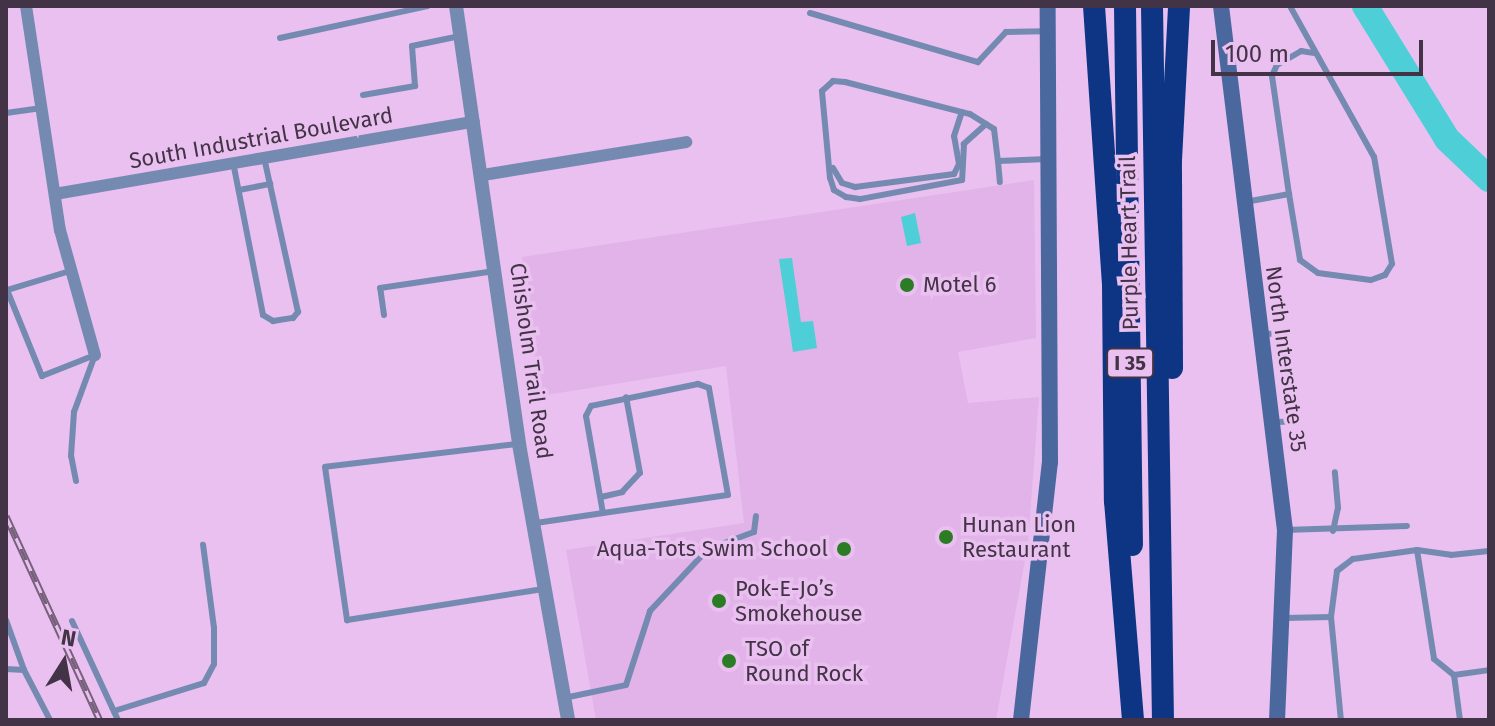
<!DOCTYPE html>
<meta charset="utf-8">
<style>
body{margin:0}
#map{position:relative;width:1495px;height:726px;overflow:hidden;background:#e9c0ef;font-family:"Fira Sans",sans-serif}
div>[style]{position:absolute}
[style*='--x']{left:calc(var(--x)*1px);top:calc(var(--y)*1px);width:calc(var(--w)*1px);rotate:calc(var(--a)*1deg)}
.built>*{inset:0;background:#e1b3e8}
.water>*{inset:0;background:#4eced7}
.river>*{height:26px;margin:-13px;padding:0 13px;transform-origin:13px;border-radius:13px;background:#4eced7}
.service>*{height:6px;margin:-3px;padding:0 3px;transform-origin:3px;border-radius:3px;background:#758ab0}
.minor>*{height:12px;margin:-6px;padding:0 6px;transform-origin:6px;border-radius:6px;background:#758ab0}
.tertiary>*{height:14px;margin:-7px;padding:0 7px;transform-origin:7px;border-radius:7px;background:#758ab0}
.secondary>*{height:16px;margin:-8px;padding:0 8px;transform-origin:8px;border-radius:8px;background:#4a679e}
.motorway>*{height:22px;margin:-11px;padding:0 11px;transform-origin:11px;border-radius:11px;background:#0e3583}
.rail>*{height:7px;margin-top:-3.5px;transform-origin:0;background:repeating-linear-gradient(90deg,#e9c0ef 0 12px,#77607b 0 24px);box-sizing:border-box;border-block:2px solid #77607b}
.dots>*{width:22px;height:22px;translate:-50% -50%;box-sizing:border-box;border:4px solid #e9c0ef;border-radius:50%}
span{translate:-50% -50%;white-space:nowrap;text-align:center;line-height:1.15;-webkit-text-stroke:7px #e9c0ef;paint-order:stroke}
.shield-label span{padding:2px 6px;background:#e9c0ef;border:2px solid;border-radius:6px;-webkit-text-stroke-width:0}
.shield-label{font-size:20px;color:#433346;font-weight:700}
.street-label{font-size:22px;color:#433346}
.poi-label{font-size:22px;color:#433346}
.left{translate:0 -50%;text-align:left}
.right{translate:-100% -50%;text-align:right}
.frame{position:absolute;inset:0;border:8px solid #433346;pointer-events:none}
.north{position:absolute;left:24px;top:622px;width:80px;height:80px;-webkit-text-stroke:6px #e9c0ef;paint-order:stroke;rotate:11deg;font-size:22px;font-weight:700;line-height:32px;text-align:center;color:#433346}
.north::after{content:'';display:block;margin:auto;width:28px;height:36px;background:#433346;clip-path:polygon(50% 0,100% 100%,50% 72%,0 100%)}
.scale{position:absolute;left:1211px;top:40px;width:212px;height:36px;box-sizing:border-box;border:4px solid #433346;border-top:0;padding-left:10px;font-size:24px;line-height:28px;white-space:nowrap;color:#433346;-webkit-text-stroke:6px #e9c0ef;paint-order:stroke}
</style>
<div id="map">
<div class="built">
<i style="clip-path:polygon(1034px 180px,1036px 338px,958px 352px,968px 403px,1039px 397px,1028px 543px,996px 720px,596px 720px,566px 550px,744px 523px,726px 366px,540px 396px,522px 257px)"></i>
</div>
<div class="water">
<i style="clip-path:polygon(915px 213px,921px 243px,907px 246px,901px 217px)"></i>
<i style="clip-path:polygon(792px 258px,801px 322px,813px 321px,817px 348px,793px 352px,779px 259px)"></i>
</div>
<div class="river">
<i style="--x:1365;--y:6;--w:156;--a:58.3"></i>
<i style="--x:1447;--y:139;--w:58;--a:43.6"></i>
</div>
<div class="service">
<i style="--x:810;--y:13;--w:175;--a:16.3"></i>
<i style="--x:978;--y:62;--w:41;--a:-47"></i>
<i style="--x:1006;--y:32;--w:39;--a:-1"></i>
<i style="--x:280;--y:38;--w:151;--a:-12.2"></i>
<i style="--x:363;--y:95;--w:53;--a:-9.8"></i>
<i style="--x:415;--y:86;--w:40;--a:-94.3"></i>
<i style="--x:412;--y:46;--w:49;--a:-11.8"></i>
<i style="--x:6;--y:113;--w:36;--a:-8"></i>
<i style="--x:986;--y:124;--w:30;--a:138"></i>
<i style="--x:964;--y:144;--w:36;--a:93"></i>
<i style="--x:962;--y:180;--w:104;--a:169.4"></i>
<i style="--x:860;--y:199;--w:14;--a:-172"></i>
<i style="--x:846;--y:197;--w:14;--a:-150"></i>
<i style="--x:834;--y:190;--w:13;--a:-108"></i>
<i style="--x:830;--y:178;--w:87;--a:-95.3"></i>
<i style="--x:822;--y:91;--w:15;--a:-42"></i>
<i style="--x:833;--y:81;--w:12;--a:5"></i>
<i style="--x:845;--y:82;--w:129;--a:14.4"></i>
<i style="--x:970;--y:114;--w:28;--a:32"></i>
<i style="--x:994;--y:129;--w:32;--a:83"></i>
<i style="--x:998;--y:161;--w:50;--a:-2.3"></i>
<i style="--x:998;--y:161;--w:21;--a:85"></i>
<i style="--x:233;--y:162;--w:156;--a:78.9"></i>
<i style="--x:263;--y:315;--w:12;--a:31"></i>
<i style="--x:273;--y:321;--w:20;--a:-9"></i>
<i style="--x:293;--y:318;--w:8;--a:-50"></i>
<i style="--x:298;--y:312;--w:158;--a:-102.4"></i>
<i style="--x:833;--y:168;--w:17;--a:59"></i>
<i style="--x:842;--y:183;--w:14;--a:17"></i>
<i style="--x:855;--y:187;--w:100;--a:-7.5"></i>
<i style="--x:954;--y:174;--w:11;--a:-63"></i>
<i style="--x:959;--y:164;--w:28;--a:-100"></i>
<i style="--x:954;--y:136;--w:25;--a:-72"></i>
<i style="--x:239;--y:190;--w:32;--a:-11"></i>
<i style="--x:1289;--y:194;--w:119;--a:-98.2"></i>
<i style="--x:1272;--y:76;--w:12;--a:-66"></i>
<i style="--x:1277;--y:65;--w:28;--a:-30"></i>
<i style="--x:1301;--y:51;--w:12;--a:9"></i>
<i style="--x:1245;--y:202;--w:45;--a:-10.3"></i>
<i style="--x:1289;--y:194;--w:67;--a:80.5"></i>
<i style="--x:1300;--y:260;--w:22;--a:36"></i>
<i style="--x:1318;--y:273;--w:53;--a:7.5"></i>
<i style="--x:1371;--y:280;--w:15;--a:-20"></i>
<i style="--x:1385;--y:275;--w:13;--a:-58"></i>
<i style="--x:1392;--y:264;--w:109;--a:-99.5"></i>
<i style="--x:1374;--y:157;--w:173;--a:-119.1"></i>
<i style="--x:70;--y:271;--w:66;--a:163.2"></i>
<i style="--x:7;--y:290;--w:93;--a:67.9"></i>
<i style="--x:42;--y:376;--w:57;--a:-21.6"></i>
<i style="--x:384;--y:315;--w:27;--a:-98"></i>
<i style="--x:380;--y:288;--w:116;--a:-8.4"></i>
<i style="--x:1261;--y:335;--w:22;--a:-8"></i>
<i style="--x:1283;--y:332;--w:90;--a:81.7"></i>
<i style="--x:1296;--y:421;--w:22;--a:177"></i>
<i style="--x:517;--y:444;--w:193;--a:173.2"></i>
<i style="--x:325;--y:467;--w:155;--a:81.8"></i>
<i style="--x:347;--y:620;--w:197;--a:-9"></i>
<i style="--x:76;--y:481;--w:25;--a:-101"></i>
<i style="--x:71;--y:456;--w:44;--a:-86.1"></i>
<i style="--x:74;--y:412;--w:61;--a:-69.8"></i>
<i style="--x:601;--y:497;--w:22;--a:-13"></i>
<i style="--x:622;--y:492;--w:26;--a:-47"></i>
<i style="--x:640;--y:473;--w:77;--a:-100.4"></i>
<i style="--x:536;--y:523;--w:68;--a:-8.5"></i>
<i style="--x:603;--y:513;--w:126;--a:-8.2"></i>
<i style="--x:728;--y:495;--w:109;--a:-100.1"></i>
<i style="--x:709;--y:388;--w:12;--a:-160"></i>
<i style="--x:698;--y:384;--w:109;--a:168.4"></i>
<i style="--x:591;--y:406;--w:11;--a:117"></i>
<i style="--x:586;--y:416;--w:98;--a:80.1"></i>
<i style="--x:1285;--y:530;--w:122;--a:-1.9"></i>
<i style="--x:1333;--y:531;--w:24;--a:-78"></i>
<i style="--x:1338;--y:508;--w:36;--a:-95"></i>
<i style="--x:1417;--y:550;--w:110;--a:81.1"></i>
<i style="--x:1434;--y:659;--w:26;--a:39"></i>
<i style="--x:1454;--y:675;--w:35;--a:-8"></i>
<i style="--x:1331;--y:617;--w:103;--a:84.5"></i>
<i style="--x:1285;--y:618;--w:46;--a:-1.2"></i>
<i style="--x:1331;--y:617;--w:46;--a:-82.6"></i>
<i style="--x:1337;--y:571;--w:20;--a:-37"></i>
<i style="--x:1353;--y:559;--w:65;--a:-8"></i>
<i style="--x:1417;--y:550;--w:34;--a:8"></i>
<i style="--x:1451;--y:555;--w:38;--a:-6"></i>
<i style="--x:6;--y:620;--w:53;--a:70.2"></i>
<i style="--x:72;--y:621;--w:109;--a:65.1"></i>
<i style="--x:6;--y:669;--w:18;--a:3"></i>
<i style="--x:24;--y:670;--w:56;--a:62.5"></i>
<i style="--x:1454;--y:675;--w:45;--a:82.4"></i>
<i style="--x:564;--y:698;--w:63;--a:-11.8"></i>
<i style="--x:626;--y:685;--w:78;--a:-72"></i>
<i style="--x:650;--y:611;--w:85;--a:-46.9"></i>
<i style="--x:708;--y:549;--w:49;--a:-20.3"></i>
<i style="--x:754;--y:532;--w:16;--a:-83"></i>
<i style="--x:114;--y:711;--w:94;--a:-17.3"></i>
<i style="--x:204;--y:683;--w:21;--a:-62"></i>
<i style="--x:214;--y:664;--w:36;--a:-90"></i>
<i style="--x:214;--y:628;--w:84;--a:-97.5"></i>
</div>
<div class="minor">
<i style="--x:26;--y:6;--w:227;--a:81.4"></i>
<i style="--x:60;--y:230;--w:130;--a:74.4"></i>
<i style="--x:483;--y:175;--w:206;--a:-9.2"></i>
<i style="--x:55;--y:194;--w:425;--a:-9.8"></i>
</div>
<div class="tertiary">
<i style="--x:456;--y:6;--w:443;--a:81.8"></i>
<i style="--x:519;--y:444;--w:280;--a:79.9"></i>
</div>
<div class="secondary">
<i style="--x:1221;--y:6;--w:528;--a:83.04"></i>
<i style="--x:1285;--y:530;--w:190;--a:92.4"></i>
<i style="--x:1021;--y:720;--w:260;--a:-83.6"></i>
<i style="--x:1050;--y:462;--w:456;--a:-90.3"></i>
</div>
<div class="motorway">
<i style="--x:1094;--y:6;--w:280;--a:86.1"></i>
<i style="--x:1113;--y:285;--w:216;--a:89.5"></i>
<i style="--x:1115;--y:501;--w:220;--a:85.3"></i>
<i style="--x:1125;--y:6;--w:539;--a:89.26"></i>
<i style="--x:1152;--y:6;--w:714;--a:89.12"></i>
<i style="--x:1172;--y:368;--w:208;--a:-90.3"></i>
<i style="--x:1171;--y:160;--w:154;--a:-87"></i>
</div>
<div class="rail">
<i style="--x:6;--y:516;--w:225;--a:65.3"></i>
</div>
<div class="dots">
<i style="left:907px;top:285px;background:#2c7c26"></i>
<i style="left:946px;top:537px;background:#2c7c26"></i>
<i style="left:844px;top:549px;background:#2c7c26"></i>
<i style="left:719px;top:601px;background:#2c7c26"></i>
<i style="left:729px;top:661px;background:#2c7c26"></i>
</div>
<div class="shield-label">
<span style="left:1130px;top:363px">I 35</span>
</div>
<div class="street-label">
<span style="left:261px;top:138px;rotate:-10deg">South Industrial Boulevard</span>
<span style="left:1129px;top:243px;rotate:-91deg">Purple Heart Trail</span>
<span style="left:1286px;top:359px;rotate:82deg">North Interstate 35</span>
<span style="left:531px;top:361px;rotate:82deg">Chisholm Trail Road</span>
</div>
<div class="poi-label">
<span class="left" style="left:923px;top:285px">Motel 6</span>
<span class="left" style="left:962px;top:537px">Hunan Lion<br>Restaurant</span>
<span class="right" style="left:828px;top:549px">Aqua-Tots Swim School</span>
<span class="left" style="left:735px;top:601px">Pok-E-Jo’s<br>Smokehouse</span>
<span class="left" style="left:745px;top:661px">TSO of<br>Round Rock</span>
</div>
<div class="frame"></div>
<div class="north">N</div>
<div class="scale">100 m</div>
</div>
